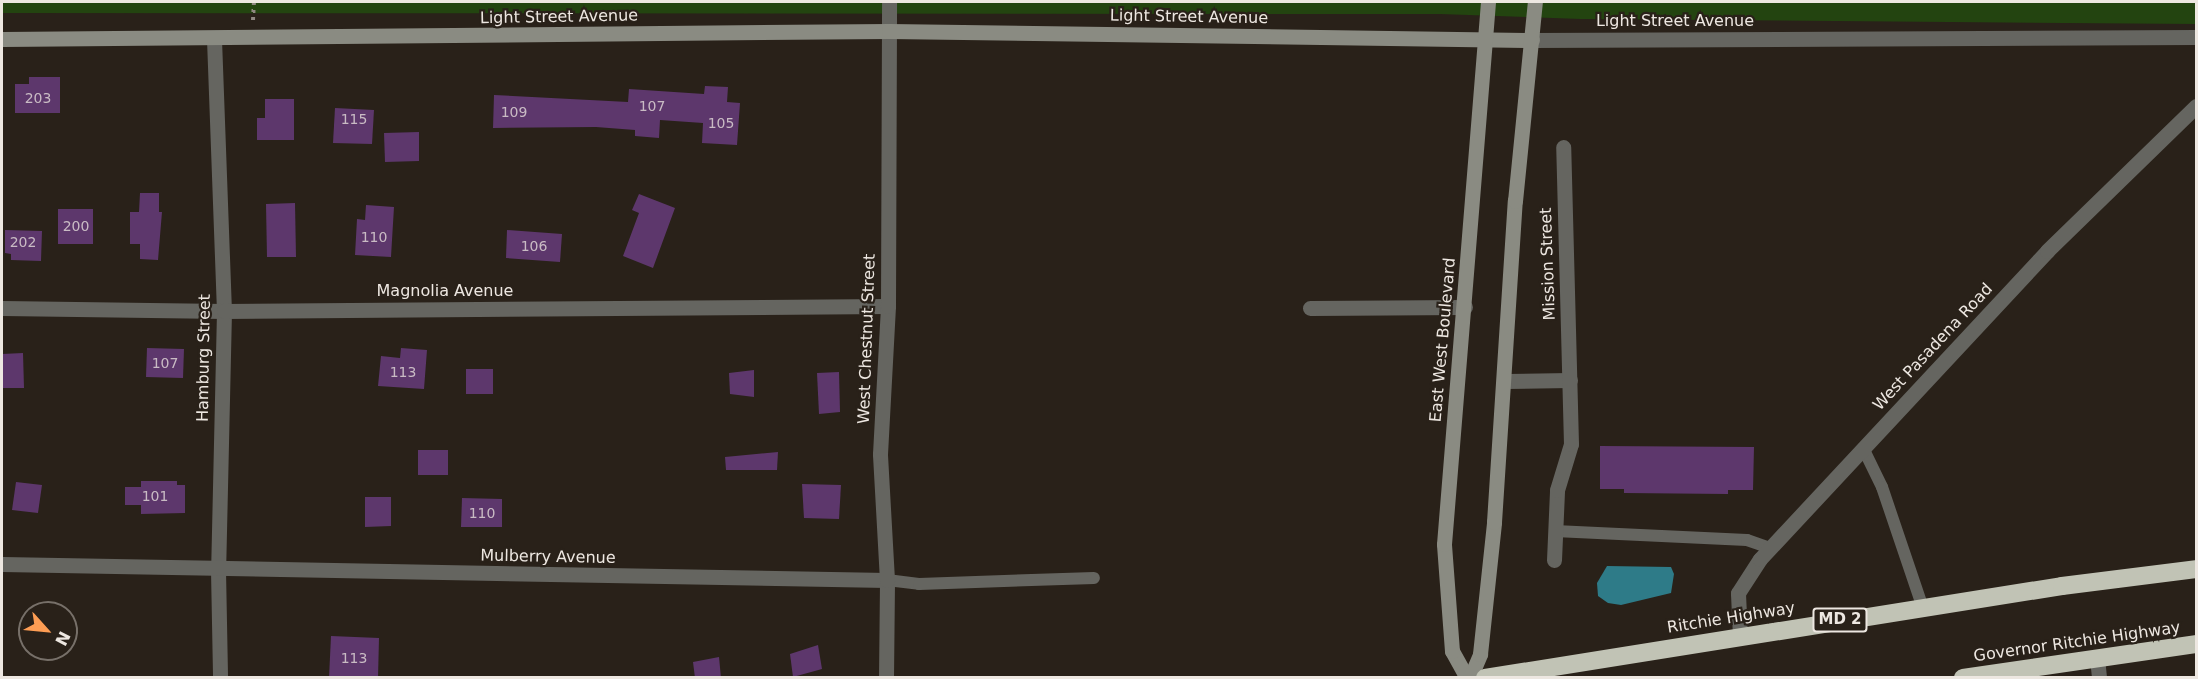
<!DOCTYPE html>
<style>
body{margin:0}
#map{position:relative;width:2198px;height:679px;overflow:hidden;background:#292119;font-family:"DejaVu Sans",sans-serif}
div>[style]{position:absolute}
[style*='--x']{left:calc(var(--x)*1px);top:calc(var(--y)*1px);width:calc(var(--w)*1px);rotate:calc(var(--a)*1deg)}
.green>*{inset:0;background:#234410}
.water>*{inset:0;background:#2e7b88}
.building>*{inset:0;background:#5d376c}
.path>*{height:4px;margin-top:-2px;transform-origin:0;background:repeating-linear-gradient(90deg,#8f8881 0 3px,transparent 0 7.5px)}
.lane>*{height:12px;margin:-6px;padding:0 6px;transform-origin:6px;border-radius:6px;background:#656560}
.street>*{height:15px;margin:-7.5px;padding:0 7.5px;transform-origin:7.5px;border-radius:7.5px;background:#656560}
.secondary>*{height:15px;margin:-7.5px;padding:0 7.5px;transform-origin:7.5px;border-radius:7.5px;background:#8a8b82}
.highway>*{height:18px;margin:-9px;padding:0 9px;transform-origin:9px;border-radius:9px;background:#c1c3b5}
span{translate:-50% -50%;white-space:nowrap;text-align:center;line-height:1.15;-webkit-text-stroke:4.5px #292119;paint-order:stroke}
.number-label{font-size:14px;color:#c9bbc4}
.number-label span{-webkit-text-stroke-width:0}
.shield-label span{padding:2px 4px;background:#292119;border:2px solid;border-radius:4px;-webkit-text-stroke-width:0}
.shield-label{font-size:15px;color:#ede7e1;font-weight:700}
.street-label{font-size:16px;color:#ede7e1}
.frame{position:absolute;inset:0;border:3px solid #ede7e1;pointer-events:none}
.north{position:absolute;left:18px;top:601px;width:60px;height:60px;box-sizing:border-box;background:#292119;border:2px solid #777069;border-radius:50%;rotate:117deg;font-size:16px;font-weight:700;line-height:24px;text-align:center;color:#ede7e1}
.north::after{content:'';display:block;margin:auto;width:21px;height:27px;background:#fd9d54;clip-path:polygon(50% 0,100% 100%,50% 72%,0 100%)}
</style>
<div id="map">
<div class="green">
<i style="clip-path:polygon(2px 2px,2196px 2px,2196px 24px,1581px 19px,1440px 14px,2px 13px)"></i>
</div>
<div class="water">
<i style="clip-path:polygon(1607px 566px,1671px 567px,1674px 574px,1671px 593px,1621px 605px,1608px 603px,1598px 596px,1597px 583px)"></i>
</div>
<div class="building">
<i style="clip-path:polygon(29px 77px,60px 77px,60px 113px,15px 113px,15px 84px,29px 84px)"></i>
<i style="clip-path:polygon(705px 86px,728px 87px,727px 102px,740px 103px,737px 145px,702px 143px,703px 123px,660px 120px,659px 138px,635px 136px,635px 130px,596px 127px,493px 128px,494px 95px,628px 102px,629px 89px,704px 94px)"></i>
<i style="clip-path:polygon(265px 99px,294px 99px,294px 140px,257px 140px,257px 118px,265px 118px)"></i>
<i style="clip-path:polygon(335px 108px,374px 110px,372px 144px,333px 143px)"></i>
<i style="clip-path:polygon(419px 132px,419px 161px,385px 162px,384px 133px)"></i>
<i style="clip-path:polygon(140px 193px,159px 193px,159px 212px,162px 212px,158px 260px,140px 259px,140px 244px,130px 244px,130px 212px,139px 212px)"></i>
<i style="clip-path:polygon(639px 194px,675px 208px,653px 268px,623px 256px,639px 213px,632px 210px)"></i>
<i style="clip-path:polygon(295px 203px,296px 257px,267px 257px,266px 204px)"></i>
<i style="clip-path:polygon(366px 205px,394px 207px,391px 257px,355px 255px,357px 219px,365px 220px)"></i>
<i style="clip-path:polygon(58px 209px,93px 209px,93px 244px,58px 244px)"></i>
<i style="clip-path:polygon(5px 230px,42px 231px,41px 261px,11px 260px,11px 254px,5px 253px)"></i>
<i style="clip-path:polygon(507px 230px,562px 234px,560px 262px,506px 258px)"></i>
<i style="clip-path:polygon(147px 348px,184px 349px,183px 378px,146px 377px)"></i>
<i style="clip-path:polygon(401px 348px,427px 350px,424px 389px,378px 386px,381px 356px,400px 358px)"></i>
<i style="clip-path:polygon(23px 353px,24px 388px,2px 388px,2px 354px)"></i>
<i style="clip-path:polygon(466px 369px,493px 369px,493px 394px,466px 394px)"></i>
<i style="clip-path:polygon(754px 370px,754px 397px,730px 394px,729px 373px)"></i>
<i style="clip-path:polygon(839px 372px,840px 412px,819px 414px,817px 373px)"></i>
<i style="clip-path:polygon(1600px 446px,1754px 447px,1753px 490px,1728px 490px,1728px 494px,1624px 493px,1624px 489px,1600px 489px)"></i>
<i style="clip-path:polygon(418px 450px,448px 450px,448px 475px,418px 475px)"></i>
<i style="clip-path:polygon(778px 452px,777px 470px,726px 470px,725px 457px)"></i>
<i style="clip-path:polygon(141px 481px,177px 481px,177px 485px,185px 485px,185px 513px,141px 514px,141px 505px,125px 505px,125px 487px,141px 487px)"></i>
<i style="clip-path:polygon(16px 482px,42px 485px,38px 513px,12px 510px)"></i>
<i style="clip-path:polygon(802px 484px,841px 485px,839px 519px,804px 518px)"></i>
<i style="clip-path:polygon(365px 497px,391px 497px,391px 526px,365px 527px)"></i>
<i style="clip-path:polygon(462px 498px,502px 499px,502px 527px,461px 527px)"></i>
<i style="clip-path:polygon(331px 636px,379px 638px,378px 678px,329px 678px)"></i>
<i style="clip-path:polygon(818px 645px,822px 669px,793px 677px,790px 654px)"></i>
<i style="clip-path:polygon(719px 657px,721px 678px,695px 678px,693px 662px)"></i>
</div>
<div class="path">
<i style="--x:253;--y:20;--w:18;--a:-87"></i>
</div>
<div class="lane">
<i style="--x:1863;--y:448;--w:43;--a:64"></i>
<i style="--x:1882;--y:487;--w:128;--a:71.3"></i>
<i style="--x:1555;--y:531;--w:192;--a:2.7"></i>
<i style="--x:1747;--y:540;--w:24;--a:19"></i>
<i style="--x:887;--y:580;--w:32;--a:7"></i>
<i style="--x:919;--y:584;--w:175;--a:-2"></i>
</div>
<div class="street">
<i style="--x:214;--y:39;--w:272;--a:87.9"></i>
<i style="--x:224;--y:311;--w:259;--a:91.3"></i>
<i style="--x:218;--y:570;--w:108;--a:88.9"></i>
<i style="--x:1532;--y:40;--w:664;--a:-0.26"></i>
<i style="--x:2;--y:308;--w:222;--a:0.8"></i>
<i style="--x:224;--y:311;--w:664;--a:-0.43"></i>
<i style="--x:1310;--y:308;--w:155;--a:-0.4"></i>
<i style="--x:1506;--y:381;--w:64;--a:-0.9"></i>
<i style="--x:1554;--y:560;--w:70;--a:-87.5"></i>
<i style="--x:1557;--y:490;--w:48;--a:-73.1"></i>
<i style="--x:1571;--y:444;--w:297;--a:-91.5"></i>
<i style="--x:2;--y:564;--w:885;--a:1.04"></i>
<i style="--x:1740;--y:636;--w:43;--a:-92.7"></i>
<i style="--x:1738;--y:593;--w:40;--a:-57.1"></i>
<i style="--x:1760;--y:559;--w:421;--a:-47"></i>
<i style="--x:2047;--y:251;--w:208;--a:-44.2"></i>
<i style="--x:2097;--y:658;--w:20;--a:84"></i>
<i style="--x:886;--y:678;--w:98;--a:-89.4"></i>
<i style="--x:887;--y:580;--w:126;--a:-93.2"></i>
<i style="--x:880;--y:454;--w:148;--a:-86.9"></i>
<i style="--x:888;--y:306;--w:304;--a:-89.8"></i>
</div>
<div class="secondary">
<i style="--x:2;--y:39;--w:887;--a:-0.52"></i>
<i style="--x:889;--y:31;--w:643;--a:0.8"></i>
<i style="--x:1467;--y:678;--w:31;--a:-119"></i>
<i style="--x:1452;--y:651;--w:107;--a:-94.3"></i>
<i style="--x:1444;--y:544;--w:544;--a:-85.36"></i>
<i style="--x:1470;--y:678;--w:26;--a:-67"></i>
<i style="--x:1480;--y:654;--w:133;--a:-83.9"></i>
<i style="--x:1494;--y:522;--w:322;--a:-86.3"></i>
<i style="--x:1515;--y:201;--w:200;--a:-84.3"></i>
</div>
<div class="highway">
<i style="--x:1485;--y:678;--w:584;--a:-9.06"></i>
<i style="--x:2062;--y:586;--w:135;--a:-7.2"></i>
<i style="--x:1963;--y:678;--w:235;--a:-8.3"></i>
</div>
<div class="number-label">
<span style="left:38px;top:98px">203</span>
<span style="left:652px;top:106px">107</span>
<span style="left:514px;top:112px">109</span>
<span style="left:354px;top:119px">115</span>
<span style="left:721px;top:123px">105</span>
<span style="left:76px;top:226px">200</span>
<span style="left:374px;top:237px">110</span>
<span style="left:23px;top:242px">202</span>
<span style="left:534px;top:246px">106</span>
<span style="left:165px;top:363px">107</span>
<span style="left:403px;top:372px">113</span>
<span style="left:155px;top:496px">101</span>
<span style="left:482px;top:513px">110</span>
<span style="left:354px;top:658px">113</span>
</div>
<div class="shield-label">
<span style="left:1840px;top:620px">MD 2</span>
</div>
<div class="street-label">
<span style="left:559px;top:17px;rotate:-1deg">Light Street Avenue</span>
<span style="left:1189px;top:17px;rotate:1deg">Light Street Avenue</span>
<span style="left:1675px;top:21px">Light Street Avenue</span>
<span style="left:1548px;top:264px;rotate:-92deg">Mission Street</span>
<span style="left:445px;top:291px">Magnolia Avenue</span>
<span style="left:867px;top:339px;rotate:-88deg">West Chestnut Street</span>
<span style="left:1443px;top:340px;rotate:-85deg">East West Boulevard</span>
<span style="left:1933px;top:347px;rotate:-47deg">West Pasadena Road</span>
<span style="left:204px;top:358px;rotate:-89deg">Hamburg Street</span>
<span style="left:548px;top:557px;rotate:1deg">Mulberry Avenue</span>
<span style="left:1731px;top:618px;rotate:-9deg">Ritchie Highway</span>
<span style="left:2077px;top:642px;rotate:-8deg">Governor Ritchie Highway</span>
</div>
<div class="frame"></div>
<div class="north">N</div>
</div>
